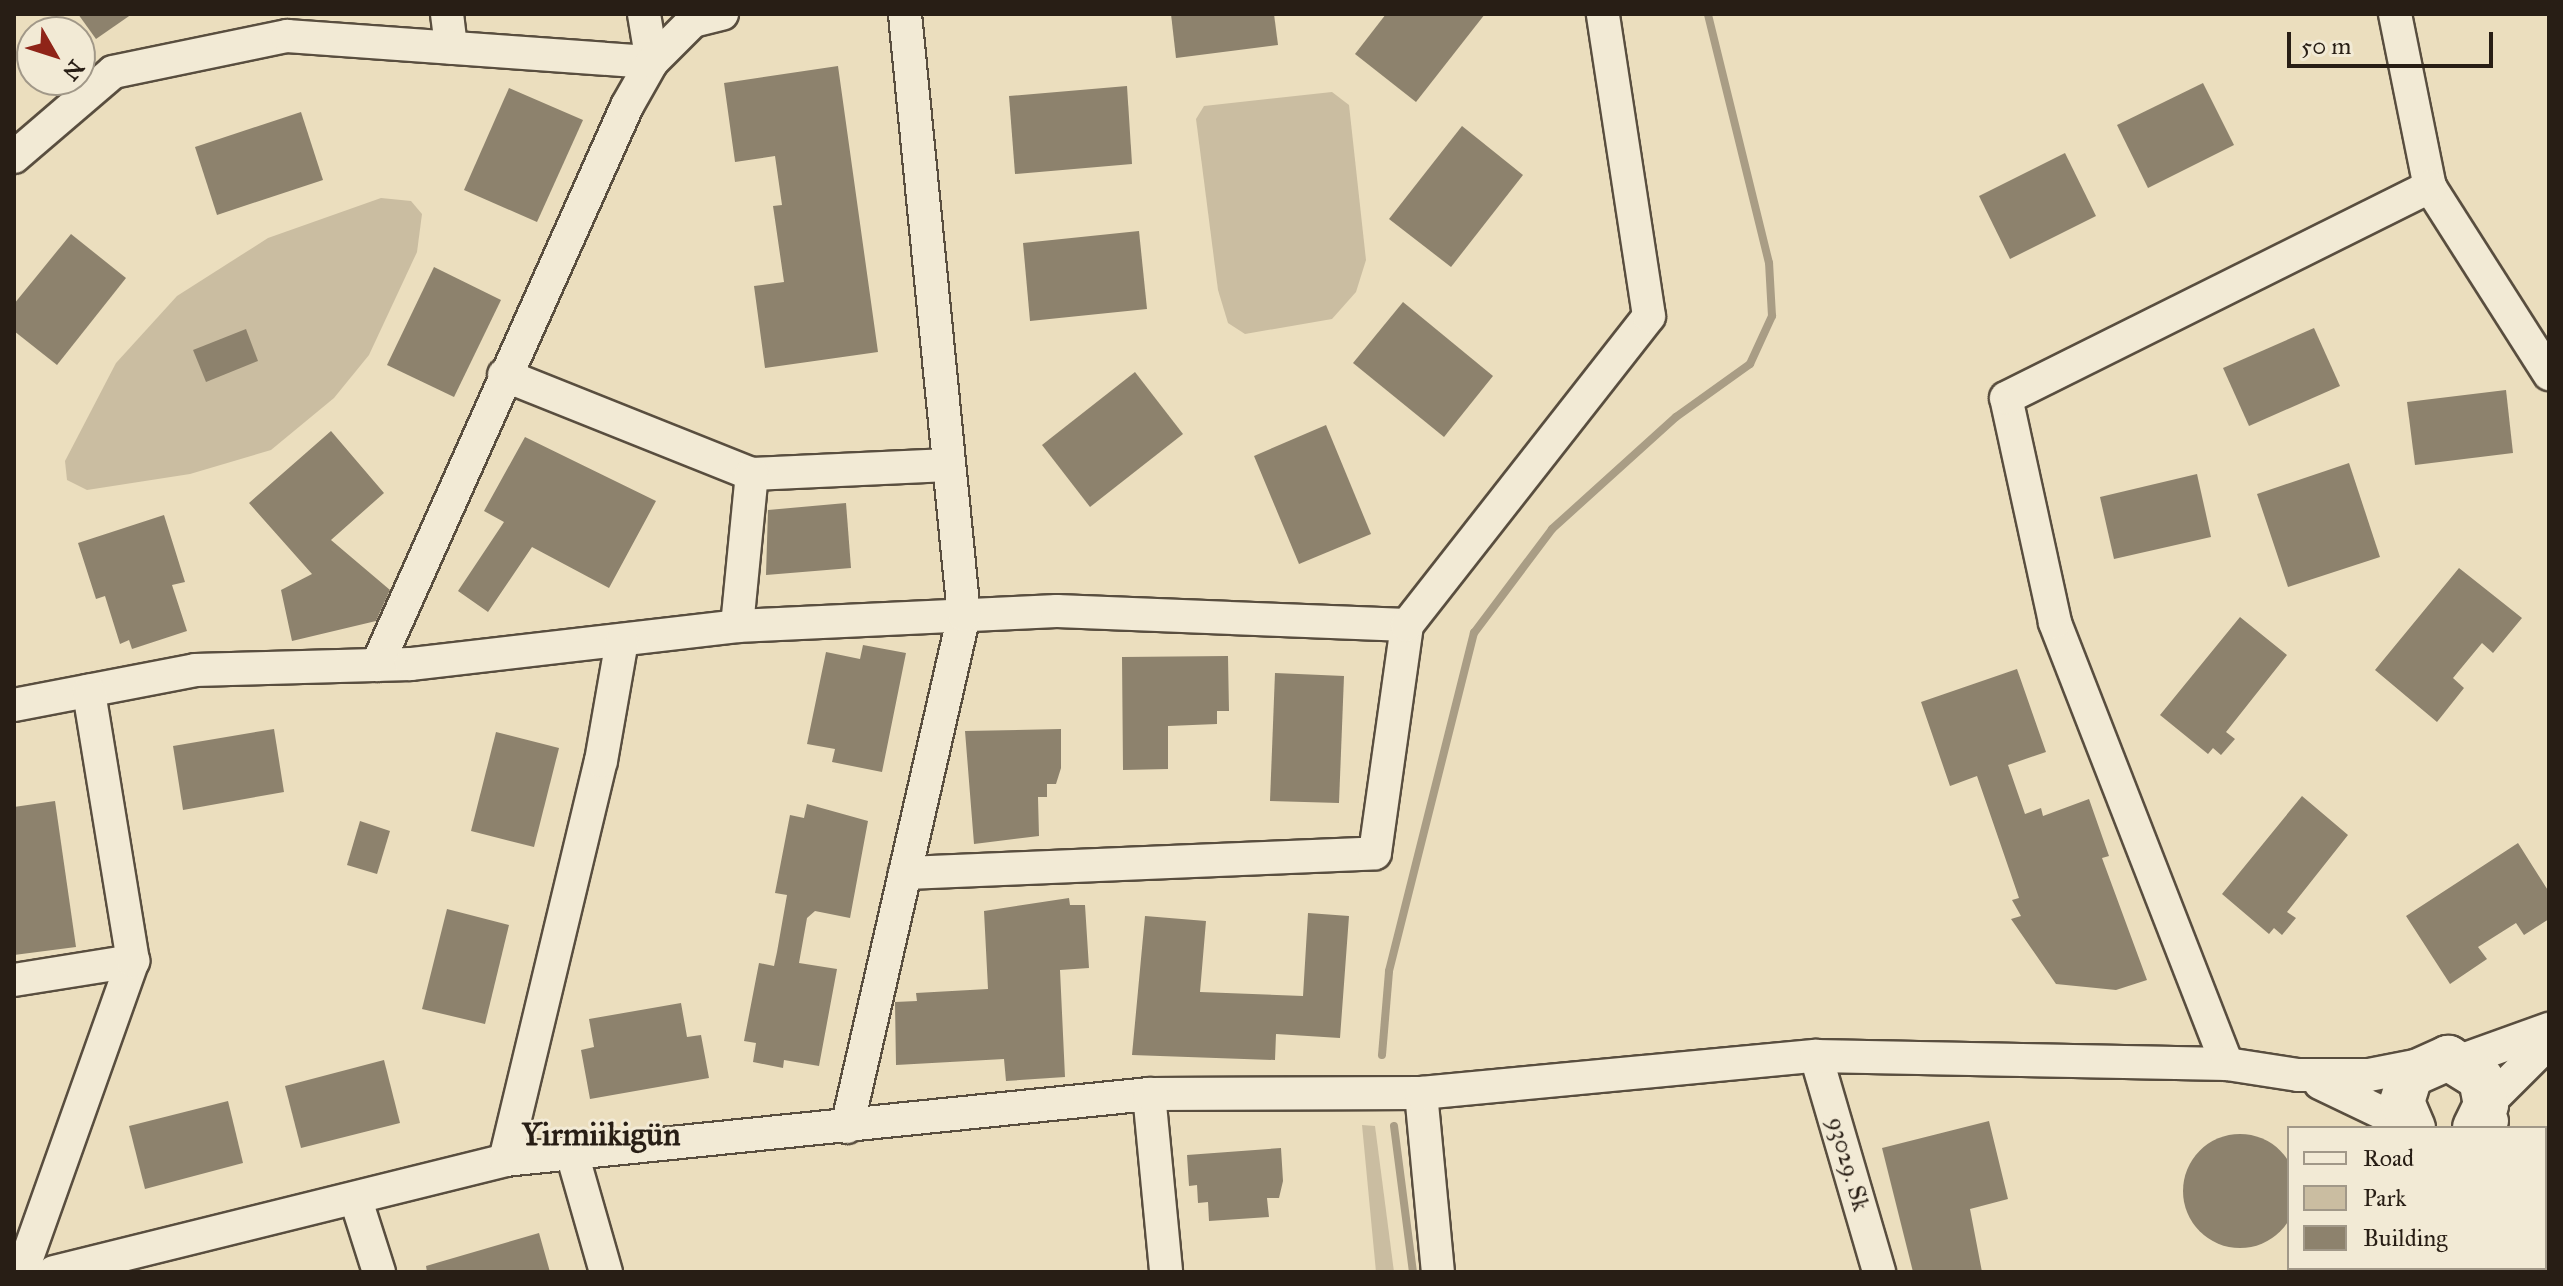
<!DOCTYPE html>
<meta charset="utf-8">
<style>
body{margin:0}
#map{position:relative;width:2563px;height:1286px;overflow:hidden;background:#ebdebe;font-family:"IM FELL Great Primer",serif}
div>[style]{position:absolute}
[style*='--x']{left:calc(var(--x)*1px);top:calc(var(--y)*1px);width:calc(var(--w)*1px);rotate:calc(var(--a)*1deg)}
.green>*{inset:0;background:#cabda1}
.stream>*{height:8px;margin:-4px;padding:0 4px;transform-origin:4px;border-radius:4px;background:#a99d85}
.building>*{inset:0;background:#8d826d}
.round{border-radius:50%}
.roads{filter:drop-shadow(2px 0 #594e3f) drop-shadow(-2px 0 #594e3f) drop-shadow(0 2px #594e3f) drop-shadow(0 -2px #594e3f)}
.street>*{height:32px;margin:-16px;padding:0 16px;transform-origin:16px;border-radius:16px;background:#f2ead5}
.secondary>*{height:44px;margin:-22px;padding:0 22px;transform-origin:22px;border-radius:22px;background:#f2ead5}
span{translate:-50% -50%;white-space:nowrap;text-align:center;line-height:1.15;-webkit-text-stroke:6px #f2ead5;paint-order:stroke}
.street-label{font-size:24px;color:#281e15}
.district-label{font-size:32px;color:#281e15;font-weight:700}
.frame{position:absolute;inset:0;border:16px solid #281e15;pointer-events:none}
.legend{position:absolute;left:2287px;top:1126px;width:260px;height:144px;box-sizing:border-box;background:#f2ead5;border:2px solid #a19888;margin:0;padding:10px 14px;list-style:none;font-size:24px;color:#281e15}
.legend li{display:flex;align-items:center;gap:16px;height:40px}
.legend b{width:40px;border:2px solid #a19888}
.north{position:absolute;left:16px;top:16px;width:80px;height:80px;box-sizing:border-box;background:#f2ead5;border:2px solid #a19888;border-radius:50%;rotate:129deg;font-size:22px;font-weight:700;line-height:32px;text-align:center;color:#281e15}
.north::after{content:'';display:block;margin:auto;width:28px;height:36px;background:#8f2418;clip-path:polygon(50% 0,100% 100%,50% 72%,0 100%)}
.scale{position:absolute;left:2287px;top:32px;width:206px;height:36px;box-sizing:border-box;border:4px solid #281e15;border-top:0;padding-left:10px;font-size:24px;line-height:28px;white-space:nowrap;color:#281e15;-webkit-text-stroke:6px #f2ead5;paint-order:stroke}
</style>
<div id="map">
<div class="green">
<i style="clip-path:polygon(1332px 92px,1349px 105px,1366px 260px,1356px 292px,1332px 319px,1245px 334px,1228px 323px,1218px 290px,1196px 119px,1204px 106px)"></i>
<i style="clip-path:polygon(381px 198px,411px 201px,422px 214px,417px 252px,369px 355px,334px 398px,271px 450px,190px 474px,87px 490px,67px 480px,65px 461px,116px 363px,177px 296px,268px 238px)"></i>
<i style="clip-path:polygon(1362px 1125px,1375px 1126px,1394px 1272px,1376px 1272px)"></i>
</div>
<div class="stream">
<i style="--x:1382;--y:1055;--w:84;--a:-85.2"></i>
<i style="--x:1389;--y:971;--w:349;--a:-75.9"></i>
<i style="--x:1474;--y:633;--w:130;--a:-53.1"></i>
<i style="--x:1552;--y:529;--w:167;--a:-42.1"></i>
<i style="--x:1676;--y:417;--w:91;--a:-35.6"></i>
<i style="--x:1750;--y:364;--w:53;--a:-65.4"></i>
<i style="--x:1772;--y:316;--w:53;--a:-93.2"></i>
<i style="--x:1769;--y:263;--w:256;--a:-103.8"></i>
<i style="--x:1394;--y:1126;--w:147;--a:82.6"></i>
</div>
<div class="building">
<i style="clip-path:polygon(78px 14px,132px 14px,96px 39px)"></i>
<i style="clip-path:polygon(1171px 14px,1274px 14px,1278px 45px,1176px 58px)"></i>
<i style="clip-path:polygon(1386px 14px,1485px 14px,1416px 102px,1355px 54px)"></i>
<i style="clip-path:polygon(838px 66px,878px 352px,765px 368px,754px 286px,784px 282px,773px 206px,782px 205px,775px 156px,735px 162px,724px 83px)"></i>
<i style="clip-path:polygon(2203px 83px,2234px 145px,2148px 188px,2117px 125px)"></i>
<i style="clip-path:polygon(1127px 86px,1132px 164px,1015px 174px,1009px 96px)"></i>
<i style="clip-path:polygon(509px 88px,583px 120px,537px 222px,464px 190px)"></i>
<i style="clip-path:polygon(301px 112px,323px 180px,217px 215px,195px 147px)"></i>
<i style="clip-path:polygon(1462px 126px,1523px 175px,1451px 267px,1389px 219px)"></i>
<i style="clip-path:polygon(2065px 153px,2096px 216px,2010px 259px,1979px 196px)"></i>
<i style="clip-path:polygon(1139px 231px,1147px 309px,1030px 321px,1023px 243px)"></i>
<i style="clip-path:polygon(71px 234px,126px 278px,57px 365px,14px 331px,14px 304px)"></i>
<i style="clip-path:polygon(434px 267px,501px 300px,454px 397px,387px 365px)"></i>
<i style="clip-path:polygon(1403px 302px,1493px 376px,1444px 437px,1353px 363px)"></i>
<i style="clip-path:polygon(2314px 328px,2340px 386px,2249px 426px,2223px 368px)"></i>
<i style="clip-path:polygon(246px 329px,258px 361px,206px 382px,193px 350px)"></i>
<i style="clip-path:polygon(1135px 372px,1183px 434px,1090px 507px,1042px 445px)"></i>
<i style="clip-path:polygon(2506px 390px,2513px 453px,2415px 465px,2407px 402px)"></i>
<i style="clip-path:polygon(1326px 425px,1371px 534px,1299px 564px,1254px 456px)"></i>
<i style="clip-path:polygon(331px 431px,384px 493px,331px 540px,390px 590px,376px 621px,292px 641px,281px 590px,312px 574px,249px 503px)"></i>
<i style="clip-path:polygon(525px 437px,656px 501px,609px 588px,532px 547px,488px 612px,458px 591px,504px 522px,484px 511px)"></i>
<i style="clip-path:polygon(2349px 463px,2380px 557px,2288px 587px,2257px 494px)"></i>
<i style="clip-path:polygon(2197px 474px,2211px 537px,2114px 559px,2100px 497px)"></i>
<i style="clip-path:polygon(846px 503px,851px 568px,766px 575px,768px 510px)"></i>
<i style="clip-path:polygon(164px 515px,185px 582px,172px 585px,187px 631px,132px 649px,129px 640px,120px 644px,105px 596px,96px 599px,78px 543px)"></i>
<i style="clip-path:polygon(2459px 568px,2522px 618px,2493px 653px,2482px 643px,2453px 678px,2464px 688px,2437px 722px,2375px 670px)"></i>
<i style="clip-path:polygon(2240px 617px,2287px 655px,2226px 732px,2235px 739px,2221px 755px,2213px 748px,2208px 754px,2160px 715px)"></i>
<i style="clip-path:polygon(863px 645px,906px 653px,882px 772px,832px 762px,835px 749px,807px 744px,826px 652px,860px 659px)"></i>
<i style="clip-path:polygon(1228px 656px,1229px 711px,1217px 711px,1217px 724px,1168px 726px,1168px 769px,1123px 770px,1122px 657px)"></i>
<i style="clip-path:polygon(2017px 669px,2046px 752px,2008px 765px,2025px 814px,2041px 808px,2043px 816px,2089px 799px,2109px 856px,2102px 858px,2147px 980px,2116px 990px,2056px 984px,2011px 919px,2021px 916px,2012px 900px,2019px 898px,1977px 776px,1950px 786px,1921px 702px)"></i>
<i style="clip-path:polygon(1275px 673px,1344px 676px,1339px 803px,1270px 801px)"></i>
<i style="clip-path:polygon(274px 729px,284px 792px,183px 810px,173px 746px)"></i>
<i style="clip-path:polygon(1061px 729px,1061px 768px,1056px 784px,1047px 784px,1047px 797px,1038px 797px,1039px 836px,974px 844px,965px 731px)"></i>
<i style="clip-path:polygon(496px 732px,559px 748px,534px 847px,471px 831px)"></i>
<i style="clip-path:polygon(2302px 796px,2348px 835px,2287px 912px,2296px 918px,2282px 935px,2274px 928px,2269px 934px,2222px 894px)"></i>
<i style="clip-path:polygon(55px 801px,76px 947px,14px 955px,14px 807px)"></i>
<i style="clip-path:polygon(807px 804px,868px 821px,850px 918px,815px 911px,807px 918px,799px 963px,837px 969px,819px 1066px,784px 1060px,783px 1068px,753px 1062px,756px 1043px,744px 1041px,759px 963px,774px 966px,777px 952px,787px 895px,775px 893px,790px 815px,804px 818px)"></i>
<i style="clip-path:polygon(360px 821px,390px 831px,377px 874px,347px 865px)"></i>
<i style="clip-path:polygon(2518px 843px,2549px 892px,2549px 919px,2524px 935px,2516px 923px,2478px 947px,2487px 959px,2450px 984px,2406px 916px)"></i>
<i style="clip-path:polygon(1069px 898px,1070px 905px,1085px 905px,1089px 968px,1060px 970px,1065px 1077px,1006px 1081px,1004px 1059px,896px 1065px,895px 1002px,917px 1001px,916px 993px,988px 989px,984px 911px)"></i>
<i style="clip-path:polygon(447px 909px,509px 925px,485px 1024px,422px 1009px)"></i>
<i style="clip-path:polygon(1308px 913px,1349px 916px,1340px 1038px,1276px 1034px,1275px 1060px,1132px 1055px,1145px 916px,1206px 921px,1200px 992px,1303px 996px)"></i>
<i style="clip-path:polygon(681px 1003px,687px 1037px,701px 1035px,709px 1078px,590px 1099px,581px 1050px,594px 1047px,589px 1019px)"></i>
<i style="clip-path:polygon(384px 1060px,400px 1123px,301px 1148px,285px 1086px)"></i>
<i style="clip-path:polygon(228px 1101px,243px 1163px,145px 1189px,129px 1126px)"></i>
<i style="clip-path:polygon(1989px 1121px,2008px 1199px,1970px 1209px,1982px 1272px,1913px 1272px,1882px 1148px)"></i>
<i class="round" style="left:2183px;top:1134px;width:114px;height:114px"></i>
<i style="clip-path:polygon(1281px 1148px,1283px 1181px,1279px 1198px,1267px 1198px,1269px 1217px,1209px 1221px,1208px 1202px,1198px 1203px,1197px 1185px,1189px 1186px,1187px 1155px)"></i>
<i style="clip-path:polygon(539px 1233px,550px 1272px,427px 1272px,426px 1266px)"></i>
</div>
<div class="roads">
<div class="street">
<i style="--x:447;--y:14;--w:34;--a:83"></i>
<i style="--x:2395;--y:14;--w:177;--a:78.6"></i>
<i style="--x:2430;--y:187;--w:222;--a:57.5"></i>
<i style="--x:14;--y:157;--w:130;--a:-40.6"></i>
<i style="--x:113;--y:72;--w:178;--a:-11.7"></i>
<i style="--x:287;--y:36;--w:366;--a:4.1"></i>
<i style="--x:652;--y:62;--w:49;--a:-99.5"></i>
<i style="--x:504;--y:375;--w:267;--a:21.8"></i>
<i style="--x:752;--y:474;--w:197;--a:-2.6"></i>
<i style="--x:737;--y:626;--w:153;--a:-84.4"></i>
<i style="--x:377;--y:665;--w:612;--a:-65.9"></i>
<i style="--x:627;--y:106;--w:51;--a:-60.4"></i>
<i style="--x:652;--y:62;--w:58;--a:-45"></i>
<i style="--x:693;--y:21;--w:30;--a:-14"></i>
<i style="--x:14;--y:705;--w:184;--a:-10.9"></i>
<i style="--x:195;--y:670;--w:216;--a:-1.6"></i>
<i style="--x:411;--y:664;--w:328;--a:-6.6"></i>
<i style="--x:737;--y:626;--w:320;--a:-2.7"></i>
<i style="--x:1057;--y:611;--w:350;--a:2.3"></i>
<i style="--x:905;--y:873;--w:470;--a:-2.4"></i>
<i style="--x:1375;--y:853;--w:230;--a:-82"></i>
<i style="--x:1407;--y:625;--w:392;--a:-51.9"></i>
<i style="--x:1649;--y:316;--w:305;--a:-98.7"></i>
<i style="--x:14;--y:980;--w:121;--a:-9.1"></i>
<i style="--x:1816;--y:1056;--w:225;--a:73.7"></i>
<i style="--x:2460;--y:1061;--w:95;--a:-19.8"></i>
<i style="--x:2227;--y:1064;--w:474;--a:-111.3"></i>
<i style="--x:2055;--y:622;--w:229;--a:-102.3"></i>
<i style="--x:2006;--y:398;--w:474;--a:-26.5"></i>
<i style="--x:2320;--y:1083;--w:102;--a:25.6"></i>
<i style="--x:1421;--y:1093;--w:180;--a:84.6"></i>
<i style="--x:1149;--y:1094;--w:179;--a:84.5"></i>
<i style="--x:2492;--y:1121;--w:17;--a:-111"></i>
<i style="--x:2486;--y:1105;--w:89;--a:-45"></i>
<i style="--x:847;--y:1127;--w:525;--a:-77.13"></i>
<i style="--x:964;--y:615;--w:604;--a:-95.61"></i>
<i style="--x:573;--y:1157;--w:120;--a:74"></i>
<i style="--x:505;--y:1160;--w:410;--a:-76.5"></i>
<i style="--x:601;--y:761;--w:122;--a:-80.1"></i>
<i style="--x:2545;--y:1193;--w:6;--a:45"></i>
<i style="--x:356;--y:1200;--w:76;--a:72.3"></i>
<i style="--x:22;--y:1272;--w:330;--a:-70.4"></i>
<i style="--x:133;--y:961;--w:274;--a:-99.3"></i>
<i style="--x:54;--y:1272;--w:465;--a:-13.9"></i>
<i style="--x:505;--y:1160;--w:647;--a:-5.85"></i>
<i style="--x:1149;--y:1094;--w:272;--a:-0.2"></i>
<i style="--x:1421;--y:1093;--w:397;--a:-5.4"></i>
<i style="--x:1816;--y:1056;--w:411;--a:1.1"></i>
<i style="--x:2227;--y:1064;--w:72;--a:8.8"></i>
<i style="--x:2298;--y:1075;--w:71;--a:0"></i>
<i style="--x:2369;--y:1075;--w:52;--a:-11.1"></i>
</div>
<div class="secondary">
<i style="--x:2413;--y:1128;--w:28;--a:-113"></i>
<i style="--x:2402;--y:1102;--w:28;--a:-73"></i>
<i style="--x:2410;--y:1075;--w:42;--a:-24.1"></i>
<i style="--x:2448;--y:1058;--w:39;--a:32"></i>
<i style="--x:2481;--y:1079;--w:26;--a:79"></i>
<i style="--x:2486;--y:1105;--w:25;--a:116"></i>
</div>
</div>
<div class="street-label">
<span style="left:1848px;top:1164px;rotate:74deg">93029. Sk</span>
</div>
<div class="district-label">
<span style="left:601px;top:1135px">Yirmiikigün</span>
</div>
<div class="frame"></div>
<ul class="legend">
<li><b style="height:10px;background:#f2ead5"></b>Road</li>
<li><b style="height:22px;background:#cabda1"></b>Park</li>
<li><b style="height:22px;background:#8d826d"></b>Building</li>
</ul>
<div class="north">N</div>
<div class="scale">50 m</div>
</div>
